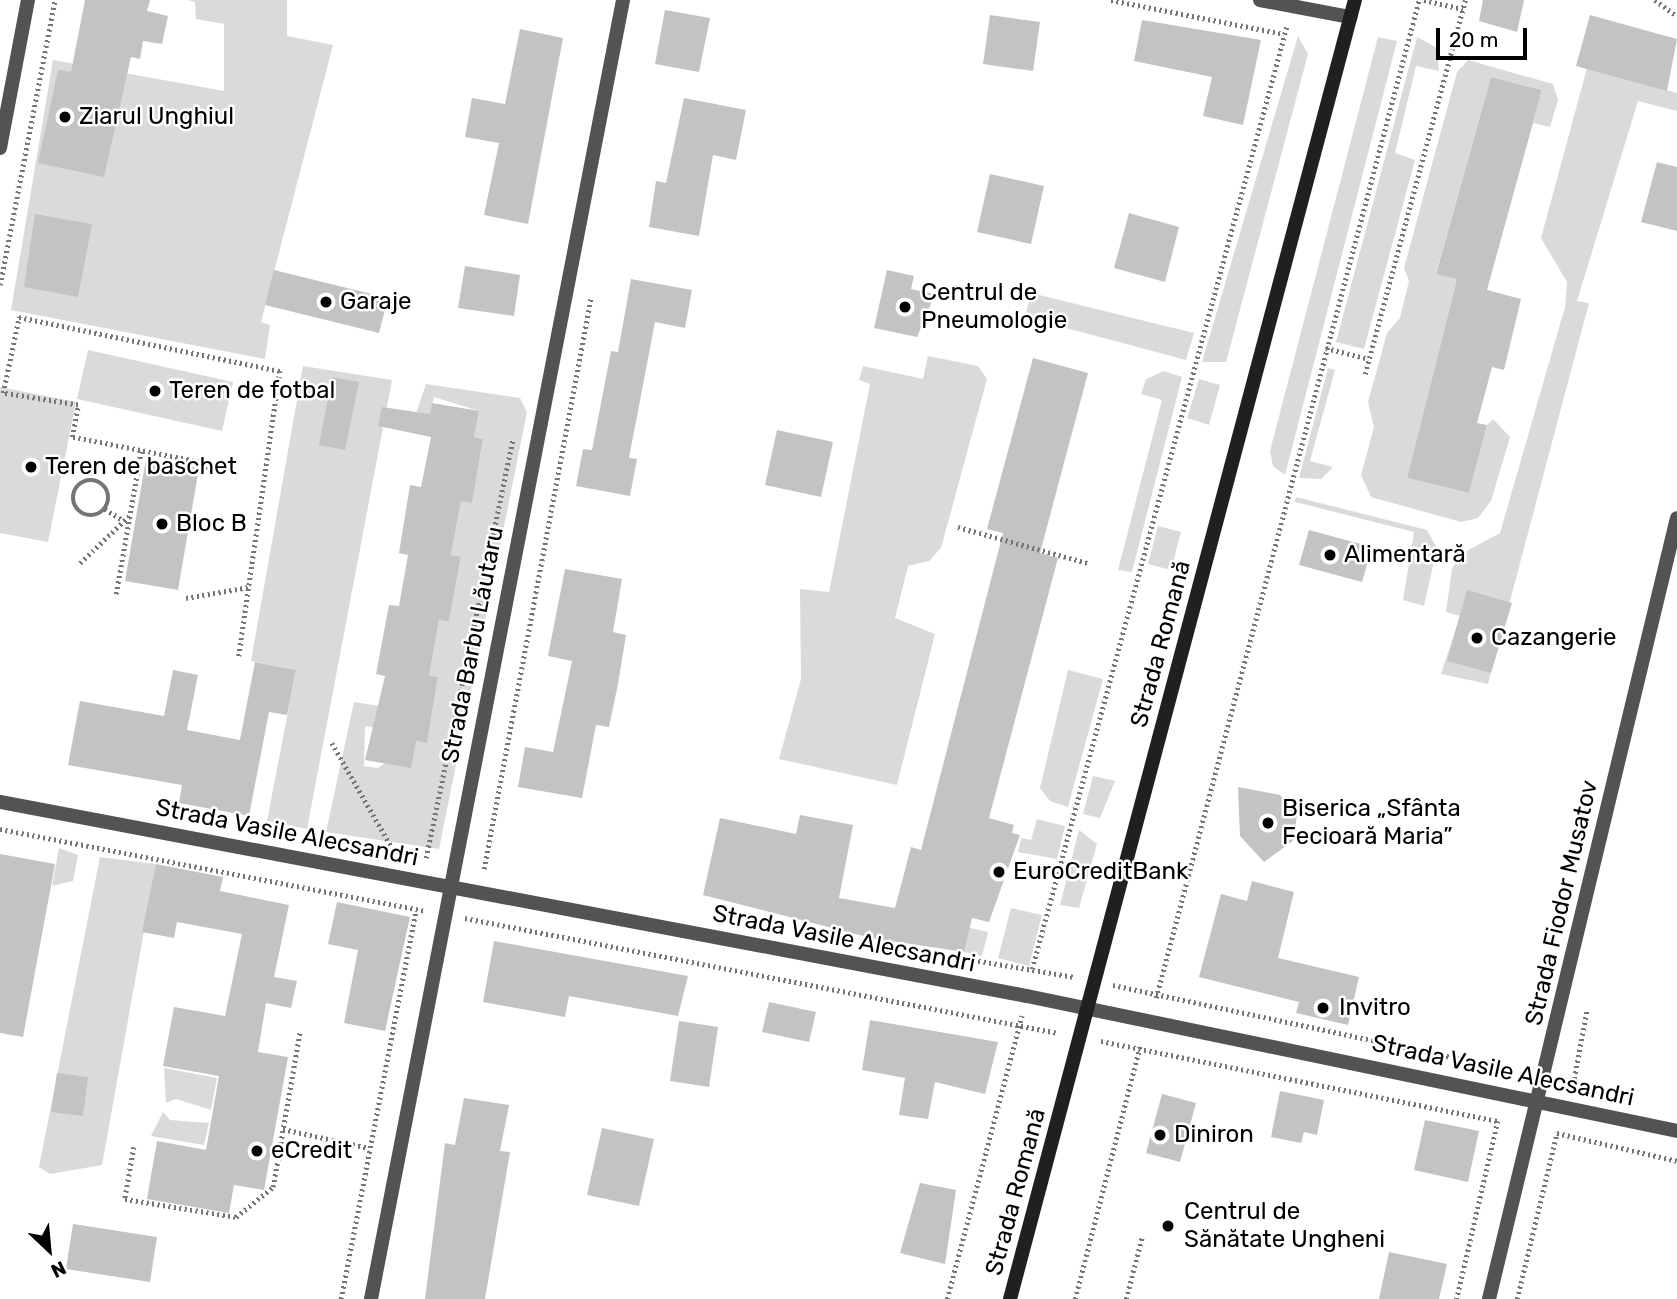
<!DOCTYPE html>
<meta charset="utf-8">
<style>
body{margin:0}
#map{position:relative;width:1677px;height:1299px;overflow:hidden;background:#fff;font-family:Rubik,sans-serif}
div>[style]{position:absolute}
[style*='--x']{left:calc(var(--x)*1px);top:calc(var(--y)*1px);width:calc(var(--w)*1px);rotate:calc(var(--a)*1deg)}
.green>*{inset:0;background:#dadada}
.building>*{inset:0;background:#c3c3c3}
.path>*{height:4.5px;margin-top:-2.25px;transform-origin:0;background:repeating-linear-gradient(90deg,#757575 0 2px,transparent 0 5.5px)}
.path>.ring{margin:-2.25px;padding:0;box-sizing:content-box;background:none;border:4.5px solid #757575;border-radius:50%}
.street>*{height:14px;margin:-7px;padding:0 7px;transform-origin:7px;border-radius:7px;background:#535353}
.secondary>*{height:14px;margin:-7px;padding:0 7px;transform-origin:7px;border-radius:7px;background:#202020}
.dots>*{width:19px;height:19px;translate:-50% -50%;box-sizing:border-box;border:4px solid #fff;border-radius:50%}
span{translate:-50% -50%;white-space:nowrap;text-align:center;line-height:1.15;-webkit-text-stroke:5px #fff;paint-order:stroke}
.poi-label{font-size:24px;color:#000}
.left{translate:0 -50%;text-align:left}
.street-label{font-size:24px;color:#000}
.north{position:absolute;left:14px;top:1215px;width:70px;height:70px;-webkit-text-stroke:5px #fff;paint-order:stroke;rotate:154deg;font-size:19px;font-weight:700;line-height:28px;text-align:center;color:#000}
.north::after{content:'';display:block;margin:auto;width:24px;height:32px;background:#000;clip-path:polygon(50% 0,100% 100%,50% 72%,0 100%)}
.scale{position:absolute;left:1436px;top:28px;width:91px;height:32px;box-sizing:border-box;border:4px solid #000;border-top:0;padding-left:9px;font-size:21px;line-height:24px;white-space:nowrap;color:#000;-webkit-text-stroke:5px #fff;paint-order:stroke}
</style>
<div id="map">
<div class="green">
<i style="clip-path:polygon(188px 0,287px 0,287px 36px,333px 45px,261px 322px,270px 325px,265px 359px,11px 310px,53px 60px,224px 91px,224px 24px,196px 19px,195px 2px)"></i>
<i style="clip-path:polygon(1298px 36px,1308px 54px,1226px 362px,1202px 362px)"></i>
<i style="clip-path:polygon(1378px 37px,1397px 41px,1285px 475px,1273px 466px,1270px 451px)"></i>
<i style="clip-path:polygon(1417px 37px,1437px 48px,1439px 71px,1416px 66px,1395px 153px,1415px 160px,1364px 349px,1336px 342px)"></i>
<i style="clip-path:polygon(1468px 60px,1553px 84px,1558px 100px,1550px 127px,1533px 123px,1542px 90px,1491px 77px,1436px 273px,1488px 288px,1456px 283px,1407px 478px,1469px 493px,1487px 425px,1493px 419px,1510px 437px,1491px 501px,1478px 518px,1461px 522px,1371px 497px,1361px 475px,1374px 427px,1368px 402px,1387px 333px,1400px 318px,1409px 281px,1404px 268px,1457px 72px)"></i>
<i style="clip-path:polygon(1587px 68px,1677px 93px,1677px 111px,1638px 101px,1577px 301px,1589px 303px,1488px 684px,1441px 674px,1460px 616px,1446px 612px,1452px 569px,1461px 554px,1500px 533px,1565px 307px,1567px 282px,1541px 238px)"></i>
<i style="clip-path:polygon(1031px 293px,1194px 333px,1186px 360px,1025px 317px)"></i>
<i style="clip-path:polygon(88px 350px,233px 382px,222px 431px,77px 399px)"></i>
<i style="clip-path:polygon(928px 356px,978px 366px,987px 379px,941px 548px,929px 561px,908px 566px,895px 618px,935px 634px,897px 785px,779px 759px,801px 679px,800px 589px,829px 592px,870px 384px,859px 380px,863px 366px,923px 379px)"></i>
<i style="clip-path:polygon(303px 366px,392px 380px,307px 829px,267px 821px,296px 670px,251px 661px)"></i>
<i style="clip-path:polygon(1328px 368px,1335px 370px,1310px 461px,1333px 467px,1321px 479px,1299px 478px)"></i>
<i style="clip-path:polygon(1164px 371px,1182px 377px,1132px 572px,1118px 570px,1162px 400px,1141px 394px,1146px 379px)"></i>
<i style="clip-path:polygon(1199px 379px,1220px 385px,1209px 425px,1187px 418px)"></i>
<i style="clip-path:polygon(426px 384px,520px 398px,527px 412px,439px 849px,326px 832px,354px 702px,380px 706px,376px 728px,365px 726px,364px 766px,378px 768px,416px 741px,427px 742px,438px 678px,429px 676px,439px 620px,449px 622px,461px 558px,451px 555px,461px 501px,472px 502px,483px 439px,474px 437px,479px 411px,434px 397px,430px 414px,410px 431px)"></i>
<i style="clip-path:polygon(0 387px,76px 402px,48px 542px,0 533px)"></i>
<i style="clip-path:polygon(1296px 497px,1427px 530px,1437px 548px,1424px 606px,1403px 600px,1414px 532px,1295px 502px)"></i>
<i style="clip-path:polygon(1158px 526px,1181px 532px,1171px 570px,1148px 564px)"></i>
<i style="clip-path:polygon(1068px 670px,1103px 679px,1068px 807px,1050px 801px,1040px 788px)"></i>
<i style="clip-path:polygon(1093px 776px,1115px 781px,1100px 818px,1083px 814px)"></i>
<i style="clip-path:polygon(1037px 819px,1065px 826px,1057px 859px,1018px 852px,1021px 838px,1031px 840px)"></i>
<i style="clip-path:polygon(1079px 830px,1097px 844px,1079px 908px,1060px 905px)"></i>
<i style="clip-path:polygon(59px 848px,78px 855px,73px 881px,52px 886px)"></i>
<i style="clip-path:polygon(100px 857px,156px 864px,102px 1165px,50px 1174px,39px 1167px)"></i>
<i style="clip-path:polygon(1011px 908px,1042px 915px,1029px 966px,998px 958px)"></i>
<i style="clip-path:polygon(935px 920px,988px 932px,982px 956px,964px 952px,966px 942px)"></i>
<i style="clip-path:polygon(164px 1068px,217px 1078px,211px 1110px,176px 1099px,166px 1103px)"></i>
<i style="clip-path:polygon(163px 1112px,170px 1120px,209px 1123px,204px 1145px,151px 1136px)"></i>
</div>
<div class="building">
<i style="clip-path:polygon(85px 0,150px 0,147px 11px,168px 16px,162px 44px,143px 41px,140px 59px,131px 57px,104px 177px,38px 163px,58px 70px,71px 72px)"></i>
<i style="clip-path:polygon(1483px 0,1524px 0,1517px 32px,1479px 21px)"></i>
<i style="clip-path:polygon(665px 10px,710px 18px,699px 72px,655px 64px)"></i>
<i style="clip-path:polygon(990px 15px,1040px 22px,1033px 71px,983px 64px)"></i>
<i style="clip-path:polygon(1590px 15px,1677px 39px,1667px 91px,1576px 66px)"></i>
<i style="clip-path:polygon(1142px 20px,1261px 40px,1243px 125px,1203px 116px,1212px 77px,1134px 61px)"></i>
<i style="clip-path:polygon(520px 29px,563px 38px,528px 224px,484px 215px,499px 143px,465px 137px,472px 98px,505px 104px)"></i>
<i style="clip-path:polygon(1491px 77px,1542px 90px,1487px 290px,1521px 299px,1504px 370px,1492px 367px,1477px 423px,1487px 425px,1469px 493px,1407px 478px,1457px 279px,1436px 274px)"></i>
<i style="clip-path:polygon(684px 98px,746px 110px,736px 160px,713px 155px,699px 236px,649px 227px,656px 181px,666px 183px)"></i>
<i style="clip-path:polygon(1657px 162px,1677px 167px,1677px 231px,1641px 222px)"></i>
<i style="clip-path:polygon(990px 174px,1044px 186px,1031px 244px,977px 232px)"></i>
<i style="clip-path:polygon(1129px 213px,1179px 227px,1165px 282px,1114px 268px)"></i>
<i style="clip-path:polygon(35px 214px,92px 224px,78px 297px,24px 287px)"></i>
<i style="clip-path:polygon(465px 266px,520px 275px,514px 316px,458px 308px)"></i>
<i style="clip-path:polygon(274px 270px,388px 298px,379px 333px,265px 305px)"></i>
<i style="clip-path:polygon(887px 270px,914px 276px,911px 289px,935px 294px,917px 337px,874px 328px)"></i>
<i style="clip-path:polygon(631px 279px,692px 290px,685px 328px,655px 322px,629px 458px,637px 459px,630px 496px,576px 486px,583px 449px,592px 450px,611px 351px,618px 352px)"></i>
<i style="clip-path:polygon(1033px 358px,1088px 373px,1040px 553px,1058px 558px,989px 818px,1014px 825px,1012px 833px,1020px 835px,989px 922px,972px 918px,964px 952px,871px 938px,703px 895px,720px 818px,796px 834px,800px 815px,853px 825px,839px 898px,895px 908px,911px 847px,921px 850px,1003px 533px,987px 529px)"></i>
<i style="clip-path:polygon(332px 377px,359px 382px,345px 450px,319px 445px)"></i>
<i style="clip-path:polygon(432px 403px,479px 411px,474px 437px,483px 439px,472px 503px,461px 501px,451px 555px,461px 557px,449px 622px,439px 620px,429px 676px,438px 677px,427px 743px,416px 741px,411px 768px,365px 760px,385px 676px,376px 674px,389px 605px,399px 606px,408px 555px,399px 553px,410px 485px,421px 487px,431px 437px,378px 426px,382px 407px,430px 414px)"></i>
<i style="clip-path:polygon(777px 430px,833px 442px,821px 497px,765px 485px)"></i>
<i style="clip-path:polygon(146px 459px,199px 468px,178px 590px,125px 581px)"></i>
<i style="clip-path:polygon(1309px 530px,1372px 547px,1362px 582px,1299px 565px)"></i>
<i style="clip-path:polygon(565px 569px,622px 579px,613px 632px,626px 635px,618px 684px,609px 727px,596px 725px,582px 798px,518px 787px,525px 747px,553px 752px,572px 661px,548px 656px)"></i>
<i style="clip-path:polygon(1467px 590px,1512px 603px,1491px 673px,1447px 661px)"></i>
<i style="clip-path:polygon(255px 662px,296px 670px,287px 715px,269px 712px,249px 816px,179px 803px,182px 785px,68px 765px,80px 701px,164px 716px,173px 670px,198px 675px,187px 730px,240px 740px)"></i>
<i style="clip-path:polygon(1238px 787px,1280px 795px,1297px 814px,1294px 840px,1264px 862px,1240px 836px)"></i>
<i style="clip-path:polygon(0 854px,55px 864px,23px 1037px,0 1033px)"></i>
<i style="clip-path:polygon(156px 864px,223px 877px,220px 891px,289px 905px,274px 977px,297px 981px,291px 1008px,266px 1003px,258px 1052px,288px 1057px,264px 1190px,234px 1185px,229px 1213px,147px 1199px,157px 1141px,206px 1150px,219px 1076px,163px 1066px,174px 1007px,225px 1016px,242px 934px,177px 922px,174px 938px,142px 932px)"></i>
<i style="clip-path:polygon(1252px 881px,1294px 892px,1278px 958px,1359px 977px,1348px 1025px,1296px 1013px,1299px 1002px,1199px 977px,1221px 894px,1247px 901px)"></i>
<i style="clip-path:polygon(337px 902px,410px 917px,385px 1031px,344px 1023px,358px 950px,328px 944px)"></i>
<i style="clip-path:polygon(494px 941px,688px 976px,678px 1016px,569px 996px,565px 1017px,483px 1002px)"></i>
<i style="clip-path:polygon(769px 1002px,816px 1012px,809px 1042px,762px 1032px)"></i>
<i style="clip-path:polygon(870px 1020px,998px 1042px,985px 1094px,935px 1082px,928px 1119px,899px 1115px,905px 1078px,862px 1070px)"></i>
<i style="clip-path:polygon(679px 1021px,718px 1027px,709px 1087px,670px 1081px)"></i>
<i style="clip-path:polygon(57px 1073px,88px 1077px,83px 1116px,51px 1112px)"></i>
<i style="clip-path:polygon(1280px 1091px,1324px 1100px,1317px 1135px,1304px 1132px,1301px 1143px,1271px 1137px)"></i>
<i style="clip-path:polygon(1162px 1094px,1196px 1103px,1180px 1162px,1146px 1153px)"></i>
<i style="clip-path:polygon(464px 1098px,509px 1105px,500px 1151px,510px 1152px,485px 1299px,425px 1299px,445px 1143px,455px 1145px)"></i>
<i style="clip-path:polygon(1425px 1120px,1479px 1131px,1468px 1182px,1414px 1170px)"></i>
<i style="clip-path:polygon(602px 1128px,654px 1139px,639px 1206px,587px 1195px)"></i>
<i style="clip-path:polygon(920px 1183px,956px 1190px,945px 1264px,900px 1253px)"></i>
<i style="clip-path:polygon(73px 1224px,157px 1237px,150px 1282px,66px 1269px)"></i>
<i style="clip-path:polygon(1389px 1252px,1447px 1264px,1439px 1299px,1379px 1299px)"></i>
</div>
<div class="path">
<i style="--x:1111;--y:0;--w:176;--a:11.1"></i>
<i style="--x:1424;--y:0;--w:40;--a:13"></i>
<i style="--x:1655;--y:0;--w:27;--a:36"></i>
<i style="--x:0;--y:285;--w:290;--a:-79.1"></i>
<i style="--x:1326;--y:348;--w:44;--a:14.3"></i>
<i style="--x:1365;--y:374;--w:387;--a:-75"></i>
<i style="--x:206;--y:470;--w:11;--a:-131"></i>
<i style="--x:199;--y:462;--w:129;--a:-168.9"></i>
<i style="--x:72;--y:437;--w:33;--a:-79"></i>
<i style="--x:78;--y:405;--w:76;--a:-170.9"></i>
<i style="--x:3;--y:393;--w:78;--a:-78.1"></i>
<i style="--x:19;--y:317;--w:267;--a:11.7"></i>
<i style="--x:280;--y:371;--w:288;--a:98.2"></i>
<i class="ring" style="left:73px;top:480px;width:31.5px;height:31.5px"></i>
<i style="--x:105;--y:509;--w:22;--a:32"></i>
<i style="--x:958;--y:527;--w:135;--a:15.5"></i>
<i style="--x:80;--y:563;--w:68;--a:-43.8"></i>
<i style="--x:116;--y:594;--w:145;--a:-80.1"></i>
<i style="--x:186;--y:598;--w:64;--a:-9.9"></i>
<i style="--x:332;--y:743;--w:127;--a:60.2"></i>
<i style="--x:0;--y:829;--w:433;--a:10.9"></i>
<i style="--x:426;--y:858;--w:426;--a:-78.3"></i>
<i style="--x:484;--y:869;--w:582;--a:-79.4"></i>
<i style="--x:465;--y:918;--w:604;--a:10.98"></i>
<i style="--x:962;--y:958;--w:114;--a:9.6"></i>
<i style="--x:1032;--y:969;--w:978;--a:-74.88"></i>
<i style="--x:1113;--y:985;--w:405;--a:12"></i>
<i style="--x:1156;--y:998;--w:1032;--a:-75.24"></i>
<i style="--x:1101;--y:1041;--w:405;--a:11.4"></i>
<i style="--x:1498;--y:1121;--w:183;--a:103"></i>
<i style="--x:1573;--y:1084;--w:76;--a:-79.4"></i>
<i style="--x:283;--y:1129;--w:88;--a:12.5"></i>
<i style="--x:134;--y:1147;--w:53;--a:99.8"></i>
<i style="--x:125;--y:1199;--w:112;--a:9.2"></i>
<i style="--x:236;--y:1217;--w:48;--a:-39"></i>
<i style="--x:273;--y:1187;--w:158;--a:-80.2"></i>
<i style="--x:341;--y:1299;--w:396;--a:-79.1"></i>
<i style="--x:947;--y:1299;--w:293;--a:-75.2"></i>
<i style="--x:1075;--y:1299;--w:261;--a:-75.6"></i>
<i style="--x:1126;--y:1299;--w:64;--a:-75.5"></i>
<i style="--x:1517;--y:1299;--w:171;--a:-76.5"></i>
<i style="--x:1557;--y:1133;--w:123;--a:13.1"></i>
</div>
<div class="street">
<i style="--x:1260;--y:0;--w:92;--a:10.7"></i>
<i style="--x:0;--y:148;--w:151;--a:-79.3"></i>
<i style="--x:0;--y:802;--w:1045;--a:10.7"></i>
<i style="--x:1027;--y:996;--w:664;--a:11.73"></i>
<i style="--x:371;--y:1299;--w:1323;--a:-79.02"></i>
<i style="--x:1489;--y:1299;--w:803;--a:-76.47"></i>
</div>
<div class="secondary">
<i style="--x:1010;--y:1299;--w:1344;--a:-75.13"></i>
</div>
<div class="dots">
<i style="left:65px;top:117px;background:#000"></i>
<i style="left:326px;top:302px;background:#000"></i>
<i style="left:905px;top:307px;background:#000"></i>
<i style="left:155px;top:391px;background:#000"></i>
<i style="left:31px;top:467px;background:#000"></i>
<i style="left:162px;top:524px;background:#000"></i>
<i style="left:1330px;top:555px;background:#000"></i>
<i style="left:1477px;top:638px;background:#000"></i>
<i style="left:1268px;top:823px;background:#000"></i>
<i style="left:999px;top:872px;background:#000"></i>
<i style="left:1323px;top:1008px;background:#000"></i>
<i style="left:1160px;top:1135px;background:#000"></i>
<i style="left:257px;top:1151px;background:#000"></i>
<i style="left:1168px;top:1226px;background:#000"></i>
</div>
<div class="poi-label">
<span class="left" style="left:79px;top:117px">Ziarul Unghiul</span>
<span class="left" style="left:921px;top:307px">Centrul de<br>Pneumologie</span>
<span class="left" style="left:340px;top:302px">Garaje</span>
<span class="left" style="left:169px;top:391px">Teren de fotbal</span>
<span class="left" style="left:45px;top:467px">Teren de baschet</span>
<span class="left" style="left:176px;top:524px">Bloc B</span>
<span class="left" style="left:1344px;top:555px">Alimentară</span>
<span class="left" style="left:1491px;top:638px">Cazangerie</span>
<span class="left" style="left:1282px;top:823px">Biserica „Sfânta<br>Fecioară Maria”</span>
<span class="left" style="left:1013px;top:872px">EuroCreditBank</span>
<span class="left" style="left:1339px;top:1008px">Invitro</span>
<span class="left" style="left:1174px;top:1135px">Diniron</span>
<span class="left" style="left:271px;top:1151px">eCredit</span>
<span class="left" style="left:1184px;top:1226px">Centrul de<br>Sănătate Ungheni</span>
</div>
<div class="street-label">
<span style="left:1161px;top:644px;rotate:-75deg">Strada Romană</span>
<span style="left:473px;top:645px;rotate:-79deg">Strada Barbu Lăutaru</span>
<span style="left:287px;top:833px;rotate:11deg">Strada Vasile Alecsandri</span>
<span style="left:1562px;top:903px;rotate:-77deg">Strada Fiodor Musatov</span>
<span style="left:844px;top:939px;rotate:11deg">Strada Vasile Alecsandri</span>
<span style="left:1503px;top:1071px;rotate:12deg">Strada Vasile Alecsandri</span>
<span style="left:1016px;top:1192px;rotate:-75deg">Strada Romană</span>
</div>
<div class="north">N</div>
<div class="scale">20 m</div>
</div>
